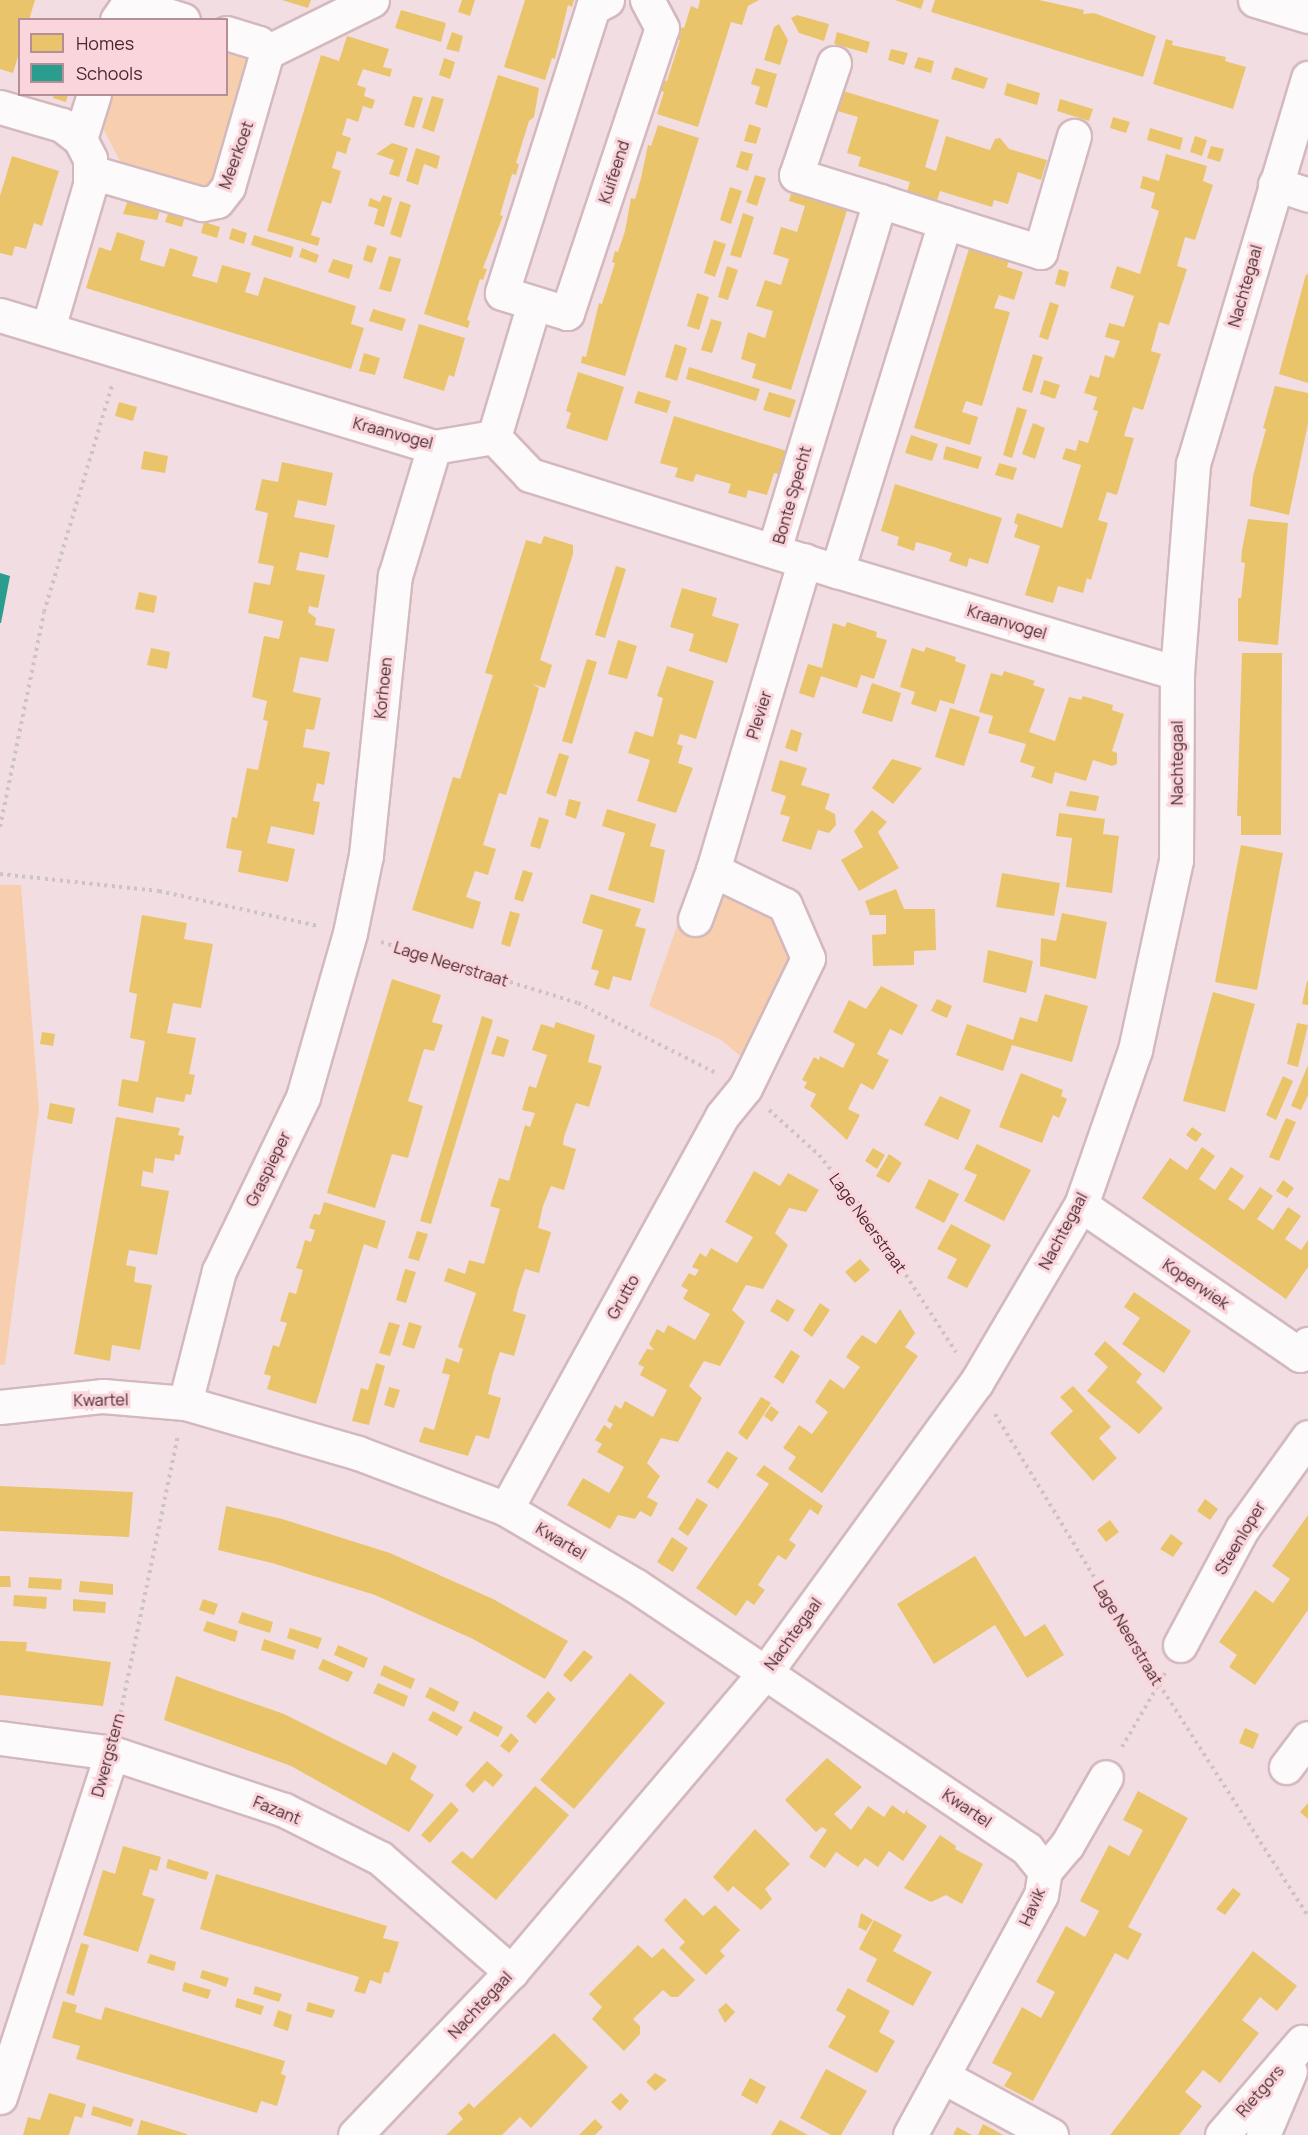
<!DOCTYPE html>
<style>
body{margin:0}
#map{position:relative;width:1308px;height:2135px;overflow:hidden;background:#f2dee2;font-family:Manrope,sans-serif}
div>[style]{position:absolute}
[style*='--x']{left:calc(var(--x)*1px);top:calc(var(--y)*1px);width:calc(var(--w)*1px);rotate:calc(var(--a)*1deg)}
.green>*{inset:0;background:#f8cfae}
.homes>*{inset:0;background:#e9c46a}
.schools>*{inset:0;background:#2a9d8f}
.path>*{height:4px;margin-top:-2px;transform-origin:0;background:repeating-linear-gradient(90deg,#cdc3c4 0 3px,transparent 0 7.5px)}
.roads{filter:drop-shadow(2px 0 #d3b9be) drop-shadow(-2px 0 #d3b9be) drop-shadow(0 2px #d3b9be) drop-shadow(0 -2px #d3b9be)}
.minor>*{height:33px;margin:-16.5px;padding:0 16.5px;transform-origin:16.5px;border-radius:16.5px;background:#fdfafb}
span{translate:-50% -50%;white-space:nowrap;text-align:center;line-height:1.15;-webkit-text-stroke:6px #fad6dc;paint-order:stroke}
.street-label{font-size:16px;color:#49282f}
.legend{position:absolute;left:18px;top:18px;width:210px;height:78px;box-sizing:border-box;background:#fad6dc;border:2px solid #b39097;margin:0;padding:8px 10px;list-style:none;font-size:18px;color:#49282f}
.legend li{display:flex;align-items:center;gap:12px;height:30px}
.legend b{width:30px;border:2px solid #b39097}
</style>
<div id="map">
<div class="green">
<i style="clip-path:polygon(227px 43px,250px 56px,209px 190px,123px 167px,93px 109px,99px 95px,226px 94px)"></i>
<i style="clip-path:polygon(0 885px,21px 885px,39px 1109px,5px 1365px,0 1365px)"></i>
<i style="clip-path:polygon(719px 887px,766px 906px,796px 943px,789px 981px,745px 1060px,721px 1040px,649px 1006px,679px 920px,702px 930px)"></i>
</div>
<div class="homes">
<i style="clip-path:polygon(0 0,35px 0,29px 20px,20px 20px,20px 50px,13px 73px,0 69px)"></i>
<i style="clip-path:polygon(282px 0,311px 0,308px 8px)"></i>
<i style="clip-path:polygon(462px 0,475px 0,470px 16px,458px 12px)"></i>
<i style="clip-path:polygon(525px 0,574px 0,572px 7px,568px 5px,555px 59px,552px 58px,545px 80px,504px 67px)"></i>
<i style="clip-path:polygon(700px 0,759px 0,748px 6px,742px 25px,731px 22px,698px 127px,657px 114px,664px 92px,660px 91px,662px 86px,664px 80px,667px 81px,680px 40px,677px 39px,680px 27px,684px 28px,691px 6px,698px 9px)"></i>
<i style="clip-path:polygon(895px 0,924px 0,921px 9px)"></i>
<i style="clip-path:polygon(935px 0,1039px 0,1084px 10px,1083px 14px,1094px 13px,1156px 36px,1143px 77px,931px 12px)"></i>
<i style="clip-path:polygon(401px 10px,446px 23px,441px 42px,395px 28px)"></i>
<i style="clip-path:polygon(797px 15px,829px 24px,824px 41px,799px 33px,791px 18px)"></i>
<i style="clip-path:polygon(779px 24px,788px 40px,780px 65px,764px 60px,774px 27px)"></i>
<i style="clip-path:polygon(452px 32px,463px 36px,459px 52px,446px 49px)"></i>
<i style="clip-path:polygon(837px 32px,870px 42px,867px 53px,834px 44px)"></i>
<i style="clip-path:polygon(347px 36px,389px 49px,383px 67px,392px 69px,390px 77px,363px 69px,357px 85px,366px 88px,364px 96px,375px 100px,372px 109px,363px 106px,358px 122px,347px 118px,342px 135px,351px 138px,348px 146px,346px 154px,337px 151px,332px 168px,341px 171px,331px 204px,322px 201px,311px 235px,320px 238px,318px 246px,267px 231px,321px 55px,339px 61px)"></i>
<i style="clip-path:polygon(1166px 39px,1173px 41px,1172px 45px,1226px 57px,1225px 61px,1246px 67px,1233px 109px,1153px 84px)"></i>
<i style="clip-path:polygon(891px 49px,908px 53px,904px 65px,888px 60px)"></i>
<i style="clip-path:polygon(918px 57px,934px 61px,931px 73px,914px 68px)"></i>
<i style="clip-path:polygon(444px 58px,455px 62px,450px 79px,439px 75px)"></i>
<i style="clip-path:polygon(955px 67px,988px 78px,984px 89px,951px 79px)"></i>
<i style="clip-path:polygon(756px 68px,777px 74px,767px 108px,755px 104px,760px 87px,751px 84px)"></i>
<i style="clip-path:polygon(498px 75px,539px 88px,534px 117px,529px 121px,516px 163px,519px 164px,516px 175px,512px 174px,500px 215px,503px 216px,483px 268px,487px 269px,483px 280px,480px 279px,467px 320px,470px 321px,468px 328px,424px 314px)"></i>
<i style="clip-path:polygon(1007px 83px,1040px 93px,1037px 105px,1004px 95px)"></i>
<i style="clip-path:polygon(840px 90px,939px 120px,925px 167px,936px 171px,946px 136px,990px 150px,995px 139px,1000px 138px,1009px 149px,1047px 160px,1041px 180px,1018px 172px,1008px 204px,994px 200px,992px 207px,940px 191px,936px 204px,906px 195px,910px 182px,858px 166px,861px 157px,847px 153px,858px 117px,834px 110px)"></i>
<i style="clip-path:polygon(54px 94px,68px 94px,66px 102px,53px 98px)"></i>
<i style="clip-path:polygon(413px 96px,423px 98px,414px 128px,404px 125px)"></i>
<i style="clip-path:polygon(432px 96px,444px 99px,434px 132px,422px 128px)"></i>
<i style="clip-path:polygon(1060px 99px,1093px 109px,1089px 121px,1057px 111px)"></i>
<i style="clip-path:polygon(1113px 117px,1130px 122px,1126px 133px,1110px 128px)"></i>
<i style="clip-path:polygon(749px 124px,761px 128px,756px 144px,744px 141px)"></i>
<i style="clip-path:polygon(658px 125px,699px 138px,625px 376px,581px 363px,582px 356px,586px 357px,599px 303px,602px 304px,615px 263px,612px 262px,615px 251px,618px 252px,625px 231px,631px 198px,635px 199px,641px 178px,648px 145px,651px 146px)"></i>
<i style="clip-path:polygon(1150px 128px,1183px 138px,1180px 150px,1147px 140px)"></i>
<i style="clip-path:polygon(1195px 136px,1207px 140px,1202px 156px,1190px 152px)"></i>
<i style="clip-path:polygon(392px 143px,408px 148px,399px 177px,389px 174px,394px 160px,376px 154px)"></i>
<i style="clip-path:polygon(1211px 146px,1224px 149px,1220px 162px,1207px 158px)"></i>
<i style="clip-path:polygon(416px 148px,440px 156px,437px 169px,424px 164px,418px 185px,406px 181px)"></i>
<i style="clip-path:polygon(741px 151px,753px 154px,748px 171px,736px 167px)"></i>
<i style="clip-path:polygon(1166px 154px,1207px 166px,1203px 181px,1213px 185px,1195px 240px,1185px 237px,1177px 266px,1187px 269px,1169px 325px,1159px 322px,1151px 351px,1161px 354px,1143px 410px,1133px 407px,1124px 436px,1134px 438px,1117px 495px,1107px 492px,1098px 520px,1108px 523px,1091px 580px,1087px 578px,1083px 593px,1058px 586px,1053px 603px,1025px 595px,1040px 546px,1014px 537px,1018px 525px,1014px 523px,1017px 513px,1062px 528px,1081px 465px,1062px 459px,1066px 448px,1076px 451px,1079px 440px,1088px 443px,1098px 411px,1093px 410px,1097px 397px,1084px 393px,1090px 375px,1099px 378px,1105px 355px,1114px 358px,1120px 341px,1105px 337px,1109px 323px,1124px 327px,1134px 296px,1110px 288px,1117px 266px,1140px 274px,1159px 211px,1151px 208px,1155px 193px,1140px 188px,1143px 176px,1159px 181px)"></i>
<i style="clip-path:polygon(12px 156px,59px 171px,42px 226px,34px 223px,26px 249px,15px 246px,12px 256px,0 253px,0 196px)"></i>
<i style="clip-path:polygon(755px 175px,766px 178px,757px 206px,746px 202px)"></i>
<i style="clip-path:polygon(730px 187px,742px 191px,731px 224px,720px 220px)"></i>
<i style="clip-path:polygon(793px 187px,849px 204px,791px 390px,752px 378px,756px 364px,741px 359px,748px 332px,765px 338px,773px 311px,756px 306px,765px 280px,781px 285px,789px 259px,773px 254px,781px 227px,797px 232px,805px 206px,789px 201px)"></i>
<i style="clip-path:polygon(383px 195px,392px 198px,384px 227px,374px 224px,378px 209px,368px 206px,370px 198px,380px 202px)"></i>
<i style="clip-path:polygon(129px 197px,161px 207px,157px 220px,123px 214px)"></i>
<i style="clip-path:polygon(400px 201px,411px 205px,401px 238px,390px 234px)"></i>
<i style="clip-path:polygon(169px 211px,185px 216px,182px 227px,165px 222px)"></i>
<i style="clip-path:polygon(743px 213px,754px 217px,741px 258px,730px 255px)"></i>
<i style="clip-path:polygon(204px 222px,220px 227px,217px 238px,201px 233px)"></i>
<i style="clip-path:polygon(232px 228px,247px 233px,244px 244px,229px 239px)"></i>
<i style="clip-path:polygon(117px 232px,145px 241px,140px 260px,164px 267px,170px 248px,198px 257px,192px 276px,217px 283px,222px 265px,251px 273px,245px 292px,258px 296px,264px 277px,356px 306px,351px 324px,364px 328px,351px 369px,86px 288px,99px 247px,111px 251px)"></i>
<i style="clip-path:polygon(254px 235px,294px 247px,291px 258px,251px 245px)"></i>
<i style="clip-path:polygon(714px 240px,726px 244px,715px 277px,704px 273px)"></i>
<i style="clip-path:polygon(971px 242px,1011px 254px,1007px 267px,1023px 272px,1014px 300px,999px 295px,994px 308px,1010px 312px,982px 406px,966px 401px,962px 412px,978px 417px,970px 445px,914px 428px)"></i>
<i style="clip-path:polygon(367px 245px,377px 248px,372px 263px,363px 260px)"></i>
<i style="clip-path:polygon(302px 248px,319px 255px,316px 263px,299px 257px)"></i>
<i style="clip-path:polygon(389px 256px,401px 259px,391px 292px,379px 289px)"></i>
<i style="clip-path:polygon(333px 259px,353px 265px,349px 279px,328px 272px)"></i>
<i style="clip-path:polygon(727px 266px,738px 270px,728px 300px,718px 297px)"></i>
<i style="clip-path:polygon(1059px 269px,1069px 272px,1065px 287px,1055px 284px)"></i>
<i style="clip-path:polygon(1306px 274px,1308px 275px,1308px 383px,1279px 374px)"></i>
<i style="clip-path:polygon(697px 293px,709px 297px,699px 330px,687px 326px)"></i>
<i style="clip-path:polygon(1050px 302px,1059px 305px,1048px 340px,1039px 337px)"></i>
<i style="clip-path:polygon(373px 309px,406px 319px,402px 331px,369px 321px)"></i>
<i style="clip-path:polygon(711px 319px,722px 322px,712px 353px,701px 350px)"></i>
<i style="clip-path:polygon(419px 324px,465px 338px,454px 377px,449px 375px,444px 391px,403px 378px)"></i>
<i style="clip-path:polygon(675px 344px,687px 348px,677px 381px,665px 377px)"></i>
<i style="clip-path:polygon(364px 353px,380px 358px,375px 375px,359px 371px)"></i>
<i style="clip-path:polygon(1033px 354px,1043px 357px,1032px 393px,1022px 390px)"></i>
<i style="clip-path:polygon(689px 367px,760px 389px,756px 401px,686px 379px)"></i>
<i style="clip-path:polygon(578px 372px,624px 387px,607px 441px,566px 428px,571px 413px,566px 411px)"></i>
<i style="clip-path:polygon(1044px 380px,1060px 385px,1055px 399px,1040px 394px)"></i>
<i style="clip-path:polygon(1275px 386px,1308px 393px,1308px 424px,1289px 515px,1250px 506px,1253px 476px,1266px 429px,1263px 428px)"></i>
<i style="clip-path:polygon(638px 391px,671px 401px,667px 413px,634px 403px)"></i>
<i style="clip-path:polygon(769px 392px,796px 400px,790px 418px,763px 410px)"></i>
<i style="clip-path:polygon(119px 402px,137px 407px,133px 421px,115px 416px)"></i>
<i style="clip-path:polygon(1017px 407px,1027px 410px,1012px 458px,1003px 455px)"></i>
<i style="clip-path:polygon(674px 416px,790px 452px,783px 475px,774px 473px,767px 495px,748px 490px,746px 498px,728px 493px,731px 484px,696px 474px,693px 482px,675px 477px,678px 468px,660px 463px)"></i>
<i style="clip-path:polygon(1033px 423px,1045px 428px,1035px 459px,1022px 454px)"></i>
<i style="clip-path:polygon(911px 435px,938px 444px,932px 461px,905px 453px)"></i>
<i style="clip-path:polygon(946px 446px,982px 457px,978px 469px,943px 459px)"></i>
<i style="clip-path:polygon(144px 451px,168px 456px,165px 473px,141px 469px)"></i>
<i style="clip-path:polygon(282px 462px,333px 473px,326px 506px,298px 500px,294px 517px,335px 525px,328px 558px,300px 552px,296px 570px,325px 575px,318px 608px,309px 606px,308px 612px,316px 618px,315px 625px,335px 629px,328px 662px,300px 657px,293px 692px,321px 698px,314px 730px,306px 729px,303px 747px,330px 752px,324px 785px,317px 783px,313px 801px,320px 802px,314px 835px,271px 826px,267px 843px,295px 849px,288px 882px,238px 872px,242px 851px,226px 848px,232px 817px,237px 818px,247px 768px,258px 770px,268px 721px,263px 720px,267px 701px,252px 697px,264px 636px,279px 639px,283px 621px,248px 613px,254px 582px,270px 585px,274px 566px,258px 563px,268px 513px,255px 510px,262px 479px,278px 482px)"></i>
<i style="clip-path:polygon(999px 463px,1017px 468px,1013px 480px,995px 475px)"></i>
<i style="clip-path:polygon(895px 484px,1002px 518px,988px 564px,969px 558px,967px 567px,949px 561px,952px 553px,934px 547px,916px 542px,914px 551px,897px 545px,899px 537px,881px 531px)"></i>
<i style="clip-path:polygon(1248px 519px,1288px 523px,1278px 645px,1238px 641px,1238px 598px,1241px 598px,1245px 563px,1241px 562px,1242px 550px)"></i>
<i style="clip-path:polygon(544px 536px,573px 545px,573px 554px,540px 660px,552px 665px,545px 688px,532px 684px,539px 688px,531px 716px,506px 795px,499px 793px,483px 845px,496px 849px,488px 875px,475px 871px,466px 897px,481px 902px,473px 929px,412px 910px,453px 777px,460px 779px,493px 675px,485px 673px,526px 540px,541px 544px)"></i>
<i style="clip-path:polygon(616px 566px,626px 569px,605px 638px,595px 635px)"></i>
<i style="clip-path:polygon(682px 588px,717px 598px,712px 616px,739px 624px,727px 663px,689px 651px,694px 634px,670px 627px)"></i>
<i style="clip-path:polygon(139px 592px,157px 596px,154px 613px,135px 609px)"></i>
<i style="clip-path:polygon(847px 622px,877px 632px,876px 637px,887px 640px,874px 679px,861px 675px,857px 688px,821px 676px,814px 698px,799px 693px,808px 664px,822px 668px,833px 623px,845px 627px)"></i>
<i style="clip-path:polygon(618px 640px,637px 646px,627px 679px,608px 674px)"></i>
<i style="clip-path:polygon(926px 647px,956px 657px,955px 661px,966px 665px,954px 704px,940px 700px,936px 712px,911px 704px,915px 692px,900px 687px,912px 648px,924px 652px)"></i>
<i style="clip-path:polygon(151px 648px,170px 652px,167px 669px,147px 665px)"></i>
<i style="clip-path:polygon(1242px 653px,1282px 653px,1281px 835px,1241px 835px,1241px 816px,1237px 816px)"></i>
<i style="clip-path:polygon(587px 659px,597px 662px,572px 744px,562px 741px)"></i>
<i style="clip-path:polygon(667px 666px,714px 681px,696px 739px,680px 734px,677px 744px,683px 746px,678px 763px,693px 768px,676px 813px,637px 801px,650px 760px,628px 753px,635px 731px,653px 737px,663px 698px,657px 696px)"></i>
<i style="clip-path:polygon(1004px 671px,1035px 681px,1033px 685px,1045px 689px,1029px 732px,1055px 741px,1069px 697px,1081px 700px,1083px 696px,1113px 705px,1112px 710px,1124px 714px,1112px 751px,1117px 753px,1117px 764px,1112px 766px,1093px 760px,1086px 781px,1055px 772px,1052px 784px,1031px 777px,1035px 767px,1020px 762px,1026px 744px,988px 733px,993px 716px,979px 712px,991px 673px,1002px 676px)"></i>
<i style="clip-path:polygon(872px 683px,901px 693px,892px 722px,862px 713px)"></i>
<i style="clip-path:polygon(950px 708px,980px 717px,964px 766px,935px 757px)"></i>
<i style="clip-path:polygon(791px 729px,802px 733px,797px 752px,785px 748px)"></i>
<i style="clip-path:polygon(559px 753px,569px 756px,556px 797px,546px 793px)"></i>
<i style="clip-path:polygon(892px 759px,922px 768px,893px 804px,872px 788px)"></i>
<i style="clip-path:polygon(780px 760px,807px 768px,801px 785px,830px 794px,825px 809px,835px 814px,836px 825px,829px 833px,818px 830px,811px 850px,782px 841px,790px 817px,780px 814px,786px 796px,771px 791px)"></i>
<i style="clip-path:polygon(1070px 791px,1099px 796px,1096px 811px,1066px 806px)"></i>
<i style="clip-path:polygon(569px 799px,581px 802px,576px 819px,565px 815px)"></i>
<i style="clip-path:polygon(607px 809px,656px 824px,650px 846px,665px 850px,654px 903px,608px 890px,625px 833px,602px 826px)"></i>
<i style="clip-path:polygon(872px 810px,887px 822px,878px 832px,899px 868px,859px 891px,841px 860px,863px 847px,854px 831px)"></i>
<i style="clip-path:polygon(1059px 813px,1105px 819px,1103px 834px,1119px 836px,1112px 893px,1066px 887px,1072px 838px,1056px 836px)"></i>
<i style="clip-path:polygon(539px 817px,549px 820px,540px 849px,530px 846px)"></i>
<i style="clip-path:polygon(1241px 845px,1283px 853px,1257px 990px,1215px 982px)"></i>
<i style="clip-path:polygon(523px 870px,533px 873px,523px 902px,514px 899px)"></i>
<i style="clip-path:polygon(1002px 873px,1060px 883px,1054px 916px,996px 907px)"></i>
<i style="clip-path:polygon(896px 889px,904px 909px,935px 909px,936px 950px,914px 951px,914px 965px,873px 966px,872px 935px,886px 934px,886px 915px,870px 915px,865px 901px)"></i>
<i style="clip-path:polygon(591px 894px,641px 909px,635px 926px,646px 929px,631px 981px,613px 976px,609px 990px,594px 985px,599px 971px,591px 969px,603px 930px,582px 923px)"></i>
<i style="clip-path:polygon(510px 911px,520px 914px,510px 947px,501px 944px)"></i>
<i style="clip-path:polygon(1062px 913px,1107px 922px,1096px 979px,1040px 966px,1041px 938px,1056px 941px)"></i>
<i style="clip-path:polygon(142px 915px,187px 923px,184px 939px,213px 944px,201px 1008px,173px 1003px,167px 1033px,196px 1038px,189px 1074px,195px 1075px,191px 1095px,186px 1094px,184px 1102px,156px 1097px,153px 1113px,118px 1106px,122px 1079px,138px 1082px,145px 1041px,130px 1038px,137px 994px,129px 992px)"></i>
<i style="clip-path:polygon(988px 950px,1033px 961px,1026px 993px,983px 982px)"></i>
<i style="clip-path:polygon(392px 979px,441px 995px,432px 1022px,443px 1025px,434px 1051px,424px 1049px,408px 1101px,423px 1106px,408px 1158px,392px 1154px,375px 1208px,327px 1193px)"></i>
<i style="clip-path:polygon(1307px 981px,1308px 981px,1308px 1005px,1302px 1004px)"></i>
<i style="clip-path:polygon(881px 986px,918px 1005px,902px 1035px,890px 1029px,877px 1054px,889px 1060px,873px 1090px,861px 1083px,848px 1109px,860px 1115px,847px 1140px,810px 1106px,816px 1094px,804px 1088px,807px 1082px,802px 1080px,814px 1057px,819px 1060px,820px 1056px,843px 1068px,855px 1044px,833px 1032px,849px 1000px,866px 1009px)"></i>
<i style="clip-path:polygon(1213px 992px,1255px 1004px,1225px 1112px,1183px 1101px)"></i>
<i style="clip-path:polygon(1045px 994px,1088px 1006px,1072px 1062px,1012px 1045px,1003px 1071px,956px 1055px,967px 1024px,1013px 1040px,1020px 1017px,1037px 1022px)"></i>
<i style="clip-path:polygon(937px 999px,952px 1006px,947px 1018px,931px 1011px)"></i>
<i style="clip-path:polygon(482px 1016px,493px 1020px,431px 1224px,420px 1221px)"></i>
<i style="clip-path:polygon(556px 1022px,595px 1035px,588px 1062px,602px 1066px,589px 1107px,576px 1103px,564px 1137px,563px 1145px,576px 1149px,564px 1190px,551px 1186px,543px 1206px,538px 1228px,551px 1232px,539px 1273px,525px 1269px,518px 1290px,513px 1311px,526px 1315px,514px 1356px,500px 1352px,493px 1373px,488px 1394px,501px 1398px,489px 1439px,476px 1435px,468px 1456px,419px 1442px,424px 1427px,434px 1430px,450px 1375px,442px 1373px,446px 1358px,459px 1363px,463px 1349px,458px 1347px,476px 1293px,444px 1281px,448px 1268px,465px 1274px,469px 1260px,484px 1264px,500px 1209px,490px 1206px,499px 1178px,509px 1181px,525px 1125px,530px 1127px,535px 1113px,522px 1110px,529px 1086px,536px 1088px,547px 1055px,532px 1050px,541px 1024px,554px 1028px)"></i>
<i style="clip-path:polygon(1297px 1023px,1308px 1025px,1298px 1067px,1287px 1064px)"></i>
<i style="clip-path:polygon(42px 1032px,55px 1034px,53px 1046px,40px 1044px)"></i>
<i style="clip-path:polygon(497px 1036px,509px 1040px,504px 1057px,491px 1054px)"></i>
<i style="clip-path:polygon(1308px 1065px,1308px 1095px,1301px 1110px,1291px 1106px)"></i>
<i style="clip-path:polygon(1021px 1073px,1063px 1090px,1061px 1096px,1067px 1099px,1059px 1118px,1053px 1115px,1042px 1143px,999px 1127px)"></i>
<i style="clip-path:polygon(1283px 1076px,1293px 1081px,1276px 1120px,1266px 1115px)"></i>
<i style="clip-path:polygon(940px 1096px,971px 1110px,958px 1140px,924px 1125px)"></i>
<i style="clip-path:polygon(50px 1103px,75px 1108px,72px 1124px,47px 1119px)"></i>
<i style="clip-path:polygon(116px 1117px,180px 1128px,178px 1135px,184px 1136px,180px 1155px,175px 1154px,174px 1161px,155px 1158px,153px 1173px,143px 1171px,141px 1186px,169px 1191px,157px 1255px,129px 1250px,126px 1265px,136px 1267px,134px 1282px,152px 1285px,140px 1350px,112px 1345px,110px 1361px,74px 1354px)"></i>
<i style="clip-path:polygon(1286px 1118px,1296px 1122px,1279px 1161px,1269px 1157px)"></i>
<i style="clip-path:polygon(1192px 1127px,1202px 1134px,1196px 1142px,1186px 1135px)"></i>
<i style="clip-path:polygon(977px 1144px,1031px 1170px,1004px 1221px,964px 1201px,977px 1175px,964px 1169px)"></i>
<i style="clip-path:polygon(1202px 1147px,1215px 1156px,1199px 1179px,1215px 1190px,1231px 1167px,1244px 1176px,1228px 1199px,1244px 1210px,1260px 1187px,1273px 1196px,1257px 1219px,1273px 1230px,1288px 1207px,1301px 1216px,1285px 1239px,1301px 1250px,1308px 1240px,1308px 1267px,1286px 1299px,1142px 1198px,1170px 1158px,1187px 1170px)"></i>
<i style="clip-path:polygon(873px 1148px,885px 1155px,877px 1169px,865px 1161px)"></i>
<i style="clip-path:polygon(889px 1154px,902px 1163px,889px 1183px,876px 1176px)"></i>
<i style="clip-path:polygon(754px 1171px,780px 1186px,788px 1173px,819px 1190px,806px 1212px,789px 1208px,775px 1233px,788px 1245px,763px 1289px,746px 1285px,732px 1310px,745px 1322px,733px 1344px,720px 1366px,704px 1361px,689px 1386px,702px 1398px,678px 1442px,661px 1438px,647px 1463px,660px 1476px,647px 1497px,658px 1503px,651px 1517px,640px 1511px,635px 1519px,618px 1515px,610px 1529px,567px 1505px,583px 1478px,609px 1493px,617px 1480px,624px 1467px,597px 1452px,602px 1444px,595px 1440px,604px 1425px,610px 1429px,613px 1424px,607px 1421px,615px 1405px,621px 1409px,625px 1401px,653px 1417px,667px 1390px,640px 1375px,644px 1367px,638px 1364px,647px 1349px,654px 1350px,649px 1344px,657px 1329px,664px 1333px,668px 1325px,695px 1340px,710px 1314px,683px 1299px,688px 1290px,681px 1286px,689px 1273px,695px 1276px,699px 1270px,692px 1267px,700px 1253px,706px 1257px,711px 1248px,737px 1263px,753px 1237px,725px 1222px)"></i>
<i style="clip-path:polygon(929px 1179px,959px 1194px,944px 1223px,915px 1208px)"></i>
<i style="clip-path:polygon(1283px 1180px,1294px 1188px,1287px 1198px,1276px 1191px)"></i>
<i style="clip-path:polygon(324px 1202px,386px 1221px,377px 1249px,364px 1244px,316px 1404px,267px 1389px,271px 1376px,264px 1374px,273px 1345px,279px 1347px,287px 1323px,280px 1321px,289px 1292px,296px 1294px,303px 1270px,296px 1268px,301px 1254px,305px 1240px,311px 1242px,315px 1230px,309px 1228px,314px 1214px,320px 1215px)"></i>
<i style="clip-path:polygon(951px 1224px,991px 1245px,967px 1288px,947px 1278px,957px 1259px,937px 1249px)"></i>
<i style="clip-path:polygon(417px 1231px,428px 1234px,419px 1261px,408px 1258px)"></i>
<i style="clip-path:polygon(860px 1259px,870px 1270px,855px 1283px,845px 1272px)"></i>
<i style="clip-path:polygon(405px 1269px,416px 1272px,406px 1303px,396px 1300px)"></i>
<i style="clip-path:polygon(1134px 1292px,1191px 1331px,1164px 1373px,1122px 1344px,1140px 1318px,1124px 1307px)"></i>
<i style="clip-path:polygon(777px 1299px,795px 1310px,788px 1322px,770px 1311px)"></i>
<i style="clip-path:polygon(820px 1303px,830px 1310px,812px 1337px,803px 1330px)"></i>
<i style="clip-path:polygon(900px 1309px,915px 1333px,905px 1347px,918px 1356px,822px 1493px,788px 1469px,796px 1457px,783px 1448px,799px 1425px,812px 1434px,828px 1412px,815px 1402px,830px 1379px,844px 1389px,860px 1367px,846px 1357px,854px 1345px,862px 1335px,876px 1344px)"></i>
<i style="clip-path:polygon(389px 1322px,400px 1325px,390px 1356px,379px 1353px)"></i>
<i style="clip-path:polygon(409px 1322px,422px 1326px,414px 1349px,402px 1345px)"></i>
<i style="clip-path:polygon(1105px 1341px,1142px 1374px,1136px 1382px,1163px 1408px,1139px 1434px,1087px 1391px,1108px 1367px,1094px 1354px)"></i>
<i style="clip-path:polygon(791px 1350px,800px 1356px,783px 1384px,774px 1377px)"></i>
<i style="clip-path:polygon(376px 1363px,385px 1366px,369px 1425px,352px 1421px,361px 1388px,368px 1390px)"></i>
<i style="clip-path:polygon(1073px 1386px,1111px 1427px,1099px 1438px,1117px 1458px,1093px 1481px,1050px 1433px,1073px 1411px,1060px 1397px)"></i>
<i style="clip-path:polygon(389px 1387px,400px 1390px,394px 1408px,384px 1405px)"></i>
<i style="clip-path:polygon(761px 1397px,771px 1403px,747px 1440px,738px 1433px)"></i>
<i style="clip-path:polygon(771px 1406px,779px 1412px,772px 1422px,764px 1416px)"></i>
<i style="clip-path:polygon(727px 1451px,738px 1458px,718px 1489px,707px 1482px)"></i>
<i style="clip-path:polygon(764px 1465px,823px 1506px,818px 1515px,810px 1509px,789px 1540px,796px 1545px,786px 1560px,778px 1555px,758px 1585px,765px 1590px,754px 1605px,747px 1600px,736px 1616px,696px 1588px,769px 1484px,756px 1475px)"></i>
<i style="clip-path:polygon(0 1486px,133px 1492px,129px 1537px,0 1531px)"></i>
<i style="clip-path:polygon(697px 1498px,708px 1505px,688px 1536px,678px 1529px)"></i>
<i style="clip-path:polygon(1205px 1499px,1218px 1509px,1210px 1520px,1197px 1511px)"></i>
<i style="clip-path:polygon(226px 1506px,282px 1519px,390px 1553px,493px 1599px,568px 1641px,545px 1679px,473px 1639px,375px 1595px,272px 1563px,218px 1550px)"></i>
<i style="clip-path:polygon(1308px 1515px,1308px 1610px,1255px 1685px,1229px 1667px,1237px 1655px,1219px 1642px,1255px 1590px,1273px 1603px,1290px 1579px,1272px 1566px)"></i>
<i style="clip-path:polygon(1110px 1520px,1119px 1532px,1106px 1542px,1097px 1530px)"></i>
<i style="clip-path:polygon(1171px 1534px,1183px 1543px,1173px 1557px,1160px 1549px)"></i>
<i style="clip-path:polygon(672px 1537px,688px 1548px,673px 1572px,657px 1562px)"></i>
<i style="clip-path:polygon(975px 1556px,1025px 1637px,1045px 1624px,1064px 1655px,1027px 1678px,995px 1625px,934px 1664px,897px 1604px)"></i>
<i style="clip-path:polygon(0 1576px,10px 1576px,11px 1587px,0 1587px)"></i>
<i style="clip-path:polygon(29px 1577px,62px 1579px,61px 1590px,28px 1588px)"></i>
<i style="clip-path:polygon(80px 1581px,113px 1584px,113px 1595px,79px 1592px)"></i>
<i style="clip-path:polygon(14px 1595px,47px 1597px,46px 1609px,13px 1606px)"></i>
<i style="clip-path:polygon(73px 1599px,106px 1602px,105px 1613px,73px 1611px)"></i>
<i style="clip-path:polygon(203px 1599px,218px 1604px,214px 1615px,199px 1610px)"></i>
<i style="clip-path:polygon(242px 1612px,273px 1622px,270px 1633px,238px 1623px)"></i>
<i style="clip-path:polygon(207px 1621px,238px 1631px,235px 1642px,203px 1631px)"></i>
<i style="clip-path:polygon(290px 1628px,322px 1638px,318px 1649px,287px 1638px)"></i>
<i style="clip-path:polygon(264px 1639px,296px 1650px,293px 1660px,261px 1650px)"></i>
<i style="clip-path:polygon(0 1641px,27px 1642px,26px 1651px,111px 1662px,103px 1706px,0 1695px)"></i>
<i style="clip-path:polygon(338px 1645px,368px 1658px,364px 1668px,334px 1655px)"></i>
<i style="clip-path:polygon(584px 1650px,593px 1657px,571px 1682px,563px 1675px)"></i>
<i style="clip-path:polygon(323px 1659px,353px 1672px,348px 1682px,318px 1669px)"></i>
<i style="clip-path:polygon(384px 1665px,415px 1679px,411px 1689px,380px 1675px)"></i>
<i style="clip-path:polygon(630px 1673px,665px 1703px,574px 1809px,540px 1780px)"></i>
<i style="clip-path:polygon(176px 1676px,284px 1714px,386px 1765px,393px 1752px,417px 1766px,410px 1779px,434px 1795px,409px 1832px,291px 1766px,164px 1720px)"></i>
<i style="clip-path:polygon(378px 1683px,408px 1696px,404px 1707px,373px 1693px)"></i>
<i style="clip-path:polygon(430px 1687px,459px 1702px,454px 1712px,425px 1697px)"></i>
<i style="clip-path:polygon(548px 1691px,556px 1699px,535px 1724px,526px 1716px)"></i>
<i style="clip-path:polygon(433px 1711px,463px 1727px,457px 1736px,428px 1720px)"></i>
<i style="clip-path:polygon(474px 1711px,503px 1727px,498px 1737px,469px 1721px)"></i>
<i style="clip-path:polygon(1245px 1728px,1259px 1734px,1253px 1749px,1239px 1743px)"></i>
<i style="clip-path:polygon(511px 1733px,519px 1741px,509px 1753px,500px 1746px)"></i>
<i style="clip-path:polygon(827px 1758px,862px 1787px,834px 1814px,851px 1830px,868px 1806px,884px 1817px,892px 1805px,904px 1814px,908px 1808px,907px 1812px,927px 1826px,903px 1861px,889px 1851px,878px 1867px,865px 1858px,858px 1867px,836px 1852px,825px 1868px,809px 1857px,827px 1830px,822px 1827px,816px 1832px,785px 1800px)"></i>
<i style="clip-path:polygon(487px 1761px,503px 1775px,493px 1787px,485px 1780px,473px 1793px,465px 1785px)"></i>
<i style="clip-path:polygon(535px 1786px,569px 1815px,496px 1900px,451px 1862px,462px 1851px,472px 1859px)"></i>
<i style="clip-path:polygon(1138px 1791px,1188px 1818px,1128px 1927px,1142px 1934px,1128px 1960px,1115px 1953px,1033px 2101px,1004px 2086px,1012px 2073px,992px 2063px,1022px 2007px,1041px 2018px,1055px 1992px,1036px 1982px,1066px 1926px,1085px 1937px,1099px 1911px,1080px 1901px,1109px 1845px,1129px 1856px,1143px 1830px,1123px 1820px)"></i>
<i style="clip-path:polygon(451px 1802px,459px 1810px,430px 1843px,421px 1835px)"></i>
<i style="clip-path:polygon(1308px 1803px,1308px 1819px,1300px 1812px)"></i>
<i style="clip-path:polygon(755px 1829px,790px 1864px,765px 1889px,772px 1899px,761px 1910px,733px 1886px,728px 1892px,713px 1877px)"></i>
<i style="clip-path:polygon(940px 1835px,956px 1846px,955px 1849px,983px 1864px,962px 1904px,946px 1895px,931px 1902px,904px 1888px)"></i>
<i style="clip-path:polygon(123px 1846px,161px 1857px,157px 1871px,150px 1869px,142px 1895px,155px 1899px,138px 1952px,83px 1935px,103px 1870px,115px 1874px)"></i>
<i style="clip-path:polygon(168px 1859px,209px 1872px,206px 1880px,166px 1868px)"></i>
<i style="clip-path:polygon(216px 1874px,387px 1926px,383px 1938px,399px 1942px,389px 1973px,384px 1972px,381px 1984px,370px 1980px,365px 1994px,354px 1991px,359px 1977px,200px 1929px)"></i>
<i style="clip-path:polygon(1233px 1888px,1241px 1894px,1225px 1915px,1216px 1909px)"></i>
<i style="clip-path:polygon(685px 1898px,703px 1916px,715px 1905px,740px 1930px,720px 1951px,725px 1956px,706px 1975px,679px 1948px,685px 1942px,664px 1920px)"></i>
<i style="clip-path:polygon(861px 1913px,873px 1920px,866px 1931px,858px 1927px)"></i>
<i style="clip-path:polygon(874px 1920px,902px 1935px,893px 1951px,932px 1972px,913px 2006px,866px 1981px,877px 1959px,859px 1949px)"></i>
<i style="clip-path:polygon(81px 1943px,89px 1945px,74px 1996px,66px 1993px)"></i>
<i style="clip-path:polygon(638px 1945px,652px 1958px,663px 1948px,695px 1980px,678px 1997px,671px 1997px,663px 1990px,633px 2019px,640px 2026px,640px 2034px,624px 2051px,592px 2019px,602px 2007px,589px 1994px)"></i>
<i style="clip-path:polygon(1253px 1951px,1297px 1986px,1277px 2011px,1260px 1997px,1242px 2020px,1259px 2033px,1220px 2083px,1203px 2070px,1185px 2092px,1202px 2106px,1179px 2135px,1110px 2135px)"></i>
<i style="clip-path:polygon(150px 1954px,176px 1962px,174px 1971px,147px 1963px)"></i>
<i style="clip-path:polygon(202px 1970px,229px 1978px,226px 1987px,200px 1978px)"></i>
<i style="clip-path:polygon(184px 1982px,211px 1990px,208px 1999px,182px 1991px)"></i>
<i style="clip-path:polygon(255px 1986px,282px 1994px,279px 2002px,253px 1994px)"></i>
<i style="clip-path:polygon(848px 1988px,890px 2011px,879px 2032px,895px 2041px,877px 2073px,828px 2047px,846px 2016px,836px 2010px)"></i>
<i style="clip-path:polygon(237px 1998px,264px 2006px,261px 2015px,235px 2007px)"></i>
<i style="clip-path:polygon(63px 2001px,77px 2005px,75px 2012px,101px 2020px,105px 2007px,285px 2061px,281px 2074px,286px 2076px,277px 2106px,261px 2101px,257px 2113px,76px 2059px,80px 2046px,52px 2038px)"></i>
<i style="clip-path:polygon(308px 2002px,335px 2010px,332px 2018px,306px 2011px)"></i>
<i style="clip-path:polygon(726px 2003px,735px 2012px,725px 2023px,718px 2010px)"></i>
<i style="clip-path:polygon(278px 2010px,292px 2015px,288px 2031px,273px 2026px)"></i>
<i style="clip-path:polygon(554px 2033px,588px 2067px,531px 2128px,520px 2117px,502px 2135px,446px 2135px,463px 2119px,458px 2113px,469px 2103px,474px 2108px)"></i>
<i style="clip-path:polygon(826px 2069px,867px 2091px,841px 2135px,831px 2135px,800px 2118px)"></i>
<i style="clip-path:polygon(655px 2073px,667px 2080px,655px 2091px,646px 2082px)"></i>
<i style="clip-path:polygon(750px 2078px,766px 2087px,757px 2104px,741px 2095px)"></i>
<i style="clip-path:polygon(49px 2093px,86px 2104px,82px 2118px,75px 2116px,69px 2135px,23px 2135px,28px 2117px,40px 2120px)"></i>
<i style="clip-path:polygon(621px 2093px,629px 2101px,620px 2111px,611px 2102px)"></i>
<i style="clip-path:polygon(93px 2106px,134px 2119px,131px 2127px,91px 2115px)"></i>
<i style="clip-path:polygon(595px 2119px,603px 2127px,595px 2135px,579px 2135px)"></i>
<i style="clip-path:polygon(141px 2120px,187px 2134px,187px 2135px,137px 2135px)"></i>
<i style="clip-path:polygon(780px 2120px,808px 2135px,771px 2135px)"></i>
<i style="clip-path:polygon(983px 2124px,1003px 2135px,978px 2135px)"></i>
<i style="clip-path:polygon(957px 2127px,972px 2135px,953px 2135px)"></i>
</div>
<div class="schools">
<i style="clip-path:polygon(0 573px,10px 576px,1px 623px,0 623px)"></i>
</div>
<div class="path">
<i style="--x:0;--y:827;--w:219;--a:-78.4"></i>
<i style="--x:44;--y:612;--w:237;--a:-73.3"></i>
<i style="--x:0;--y:874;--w:160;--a:6.1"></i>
<i style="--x:159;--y:891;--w:163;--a:12.4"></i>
<i style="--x:381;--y:942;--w:206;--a:17.2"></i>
<i style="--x:578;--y:1003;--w:153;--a:26.9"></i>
<i style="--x:769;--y:1110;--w:67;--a:42"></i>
<i style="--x:819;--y:1155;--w:73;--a:51.1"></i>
<i style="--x:865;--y:1212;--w:167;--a:57"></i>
<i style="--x:995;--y:1414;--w:316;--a:58.7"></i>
<i style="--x:1159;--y:1684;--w:276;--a:57.3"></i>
<i style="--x:119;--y:1720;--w:290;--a:-78.3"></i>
<i style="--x:1122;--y:1747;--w:86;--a:-59.8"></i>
</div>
<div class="roads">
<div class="minor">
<i style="--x:607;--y:0;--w:16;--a:153"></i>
<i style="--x:593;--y:7;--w:300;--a:107.7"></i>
<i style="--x:502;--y:293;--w:68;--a:17.1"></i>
<i style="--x:567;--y:313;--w:300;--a:-71.6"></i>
<i style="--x:662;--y:28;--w:32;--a:-118"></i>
<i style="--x:1255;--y:0;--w:55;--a:16.8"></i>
<i style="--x:117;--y:20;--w:16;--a:-55"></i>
<i style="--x:126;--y:7;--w:12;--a:-5"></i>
<i style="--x:138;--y:6;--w:47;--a:17.3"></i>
<i style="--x:267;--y:52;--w:117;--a:-26.3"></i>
<i style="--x:834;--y:63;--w:118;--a:108.7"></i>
<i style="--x:796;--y:175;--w:88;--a:17.2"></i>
<i style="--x:0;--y:107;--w:65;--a:16.2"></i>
<i style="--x:62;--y:125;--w:23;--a:38"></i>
<i style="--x:80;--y:139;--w:22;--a:63"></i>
<i style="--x:90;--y:159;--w:26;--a:90"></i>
<i style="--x:90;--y:185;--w:150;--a:106.3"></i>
<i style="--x:80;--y:139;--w:47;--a:-72.7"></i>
<i style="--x:91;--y:172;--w:116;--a:16.1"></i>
<i style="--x:202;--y:204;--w:15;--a:-11"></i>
<i style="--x:217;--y:201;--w:18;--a:-52"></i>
<i style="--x:228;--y:187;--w:141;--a:-73.9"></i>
<i style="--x:267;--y:52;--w:12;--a:-132"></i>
<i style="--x:259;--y:43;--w:34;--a:-163"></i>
<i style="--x:1275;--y:184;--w:35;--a:18"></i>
<i style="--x:945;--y:222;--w:100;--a:17.5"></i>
<i style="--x:1040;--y:252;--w:121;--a:-73.7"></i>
<i style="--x:0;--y:315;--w:454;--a:16.9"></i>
<i style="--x:434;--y:447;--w:61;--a:-9.5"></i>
<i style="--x:494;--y:437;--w:52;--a:46.5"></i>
<i style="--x:530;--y:475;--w:322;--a:17.4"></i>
<i style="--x:837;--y:571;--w:365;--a:-72.8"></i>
<i style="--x:945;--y:222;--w:68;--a:-162.1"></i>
<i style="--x:880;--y:201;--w:365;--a:106.9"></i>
<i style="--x:494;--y:437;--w:139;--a:-73.3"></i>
<i style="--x:837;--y:571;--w:355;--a:16.7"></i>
<i style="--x:695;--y:919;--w:52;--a:-69.8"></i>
<i style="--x:1081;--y:1205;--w:265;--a:34.4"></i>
<i style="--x:1300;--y:1355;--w:14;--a:-54"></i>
<i style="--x:185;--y:1403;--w:136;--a:-75.6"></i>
<i style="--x:219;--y:1271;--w:193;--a:-64.2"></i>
<i style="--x:303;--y:1097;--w:171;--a:-74"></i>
<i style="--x:350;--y:933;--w:80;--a:-78.4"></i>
<i style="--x:366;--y:855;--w:281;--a:-84.1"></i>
<i style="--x:395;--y:576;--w:135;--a:-73.2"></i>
<i style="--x:0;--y:1407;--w:104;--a:-6.1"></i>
<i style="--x:103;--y:1396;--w:82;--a:4.9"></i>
<i style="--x:185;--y:1403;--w:180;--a:16.1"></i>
<i style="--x:358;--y:1453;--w:158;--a:20.7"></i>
<i style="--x:506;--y:1509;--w:151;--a:30.6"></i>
<i style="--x:636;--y:1586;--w:471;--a:33.9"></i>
<i style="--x:1027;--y:1849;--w:28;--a:51"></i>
<i style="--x:506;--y:1509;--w:448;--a:-61.2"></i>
<i style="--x:722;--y:1116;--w:36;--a:-51"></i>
<i style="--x:745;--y:1088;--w:144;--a:-64.1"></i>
<i style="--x:808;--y:958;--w:58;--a:-113.5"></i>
<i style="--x:785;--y:905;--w:80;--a:-154.1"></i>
<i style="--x:713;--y:870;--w:323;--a:-73.5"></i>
<i style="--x:1180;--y:1645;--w:132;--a:-61.9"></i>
<i style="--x:1242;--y:1529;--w:113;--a:-54.3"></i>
<i style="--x:0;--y:1738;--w:113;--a:7.6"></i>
<i style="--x:112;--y:1753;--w:181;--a:18.3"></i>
<i style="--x:284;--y:1810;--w:107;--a:26.6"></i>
<i style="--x:380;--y:1858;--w:174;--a:41"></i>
<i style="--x:1286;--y:1767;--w:36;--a:-53"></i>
<i style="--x:942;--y:2076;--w:124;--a:28.4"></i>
<i style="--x:0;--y:2097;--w:362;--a:-72"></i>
<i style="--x:355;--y:2135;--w:226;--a:-46.3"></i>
<i style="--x:511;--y:1972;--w:392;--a:-49.7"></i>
<i style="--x:765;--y:1673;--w:359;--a:-54"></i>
<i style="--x:976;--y:1383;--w:207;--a:-59.5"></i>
<i style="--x:1081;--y:1205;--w:164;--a:-70.8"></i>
<i style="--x:1135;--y:1050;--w:194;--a:-77.8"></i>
<i style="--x:1176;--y:860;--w:187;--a:-89.7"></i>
<i style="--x:1177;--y:673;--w:210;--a:-85.6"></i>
<i style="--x:1193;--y:464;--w:403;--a:-73.4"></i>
<i style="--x:910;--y:2135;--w:273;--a:-61.4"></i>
<i style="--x:1041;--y:1895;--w:24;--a:-81"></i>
<i style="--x:1045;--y:1871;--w:34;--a:-50"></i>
<i style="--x:1067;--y:1845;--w:78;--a:-60.2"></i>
<i style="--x:1222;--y:2135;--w:123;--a:-49.3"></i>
<i style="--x:1263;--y:2135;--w:69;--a:-67.1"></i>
</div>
</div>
<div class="street-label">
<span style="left:236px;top:155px;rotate:-70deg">Meerkoet</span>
<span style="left:614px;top:172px;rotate:-72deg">Kuifeend</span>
<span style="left:1245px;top:286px;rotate:-74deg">Nachtegaal</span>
<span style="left:393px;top:433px;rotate:15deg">Kraanvogel</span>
<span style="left:792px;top:495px;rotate:-74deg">Bonte Specht</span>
<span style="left:1007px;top:622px;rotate:17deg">Kraanvogel</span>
<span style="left:383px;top:688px;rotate:-84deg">Korhoen</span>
<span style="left:759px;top:715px;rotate:-73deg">Plevier</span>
<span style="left:1177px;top:763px;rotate:-90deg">Nachtegaal</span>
<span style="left:451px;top:964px;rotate:17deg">Lage Neerstraat</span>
<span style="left:268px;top:1169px;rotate:-64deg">Graspieper</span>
<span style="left:868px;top:1223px;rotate:54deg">Lage Neerstraat</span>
<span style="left:1063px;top:1231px;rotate:-62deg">Nachtegaal</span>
<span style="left:1196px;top:1284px;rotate:34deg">Koperwiek</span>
<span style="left:623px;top:1297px;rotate:-61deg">Grutto</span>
<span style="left:101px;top:1400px;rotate:-1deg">Kwartel</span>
<span style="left:1240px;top:1538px;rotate:-59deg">Steenloper</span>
<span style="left:561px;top:1541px;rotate:31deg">Kwartel</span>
<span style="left:1128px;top:1633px;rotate:59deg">Lage Neerstraat</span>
<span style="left:793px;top:1634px;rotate:-54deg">Nachtegaal</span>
<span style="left:108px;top:1755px;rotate:-75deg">Dwergstern</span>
<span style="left:967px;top:1808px;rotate:34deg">Kwartel</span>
<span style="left:277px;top:1810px;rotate:22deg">Fazant</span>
<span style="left:1032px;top:1907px;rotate:-66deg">Havik</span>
<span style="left:480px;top:2005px;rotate:-47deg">Nachtegaal</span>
<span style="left:1260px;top:2091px;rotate:-49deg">Rietgors</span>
</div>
<ul class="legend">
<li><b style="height:16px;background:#e9c46a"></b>Homes</li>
<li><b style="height:16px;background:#2a9d8f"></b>Schools</li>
</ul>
</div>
